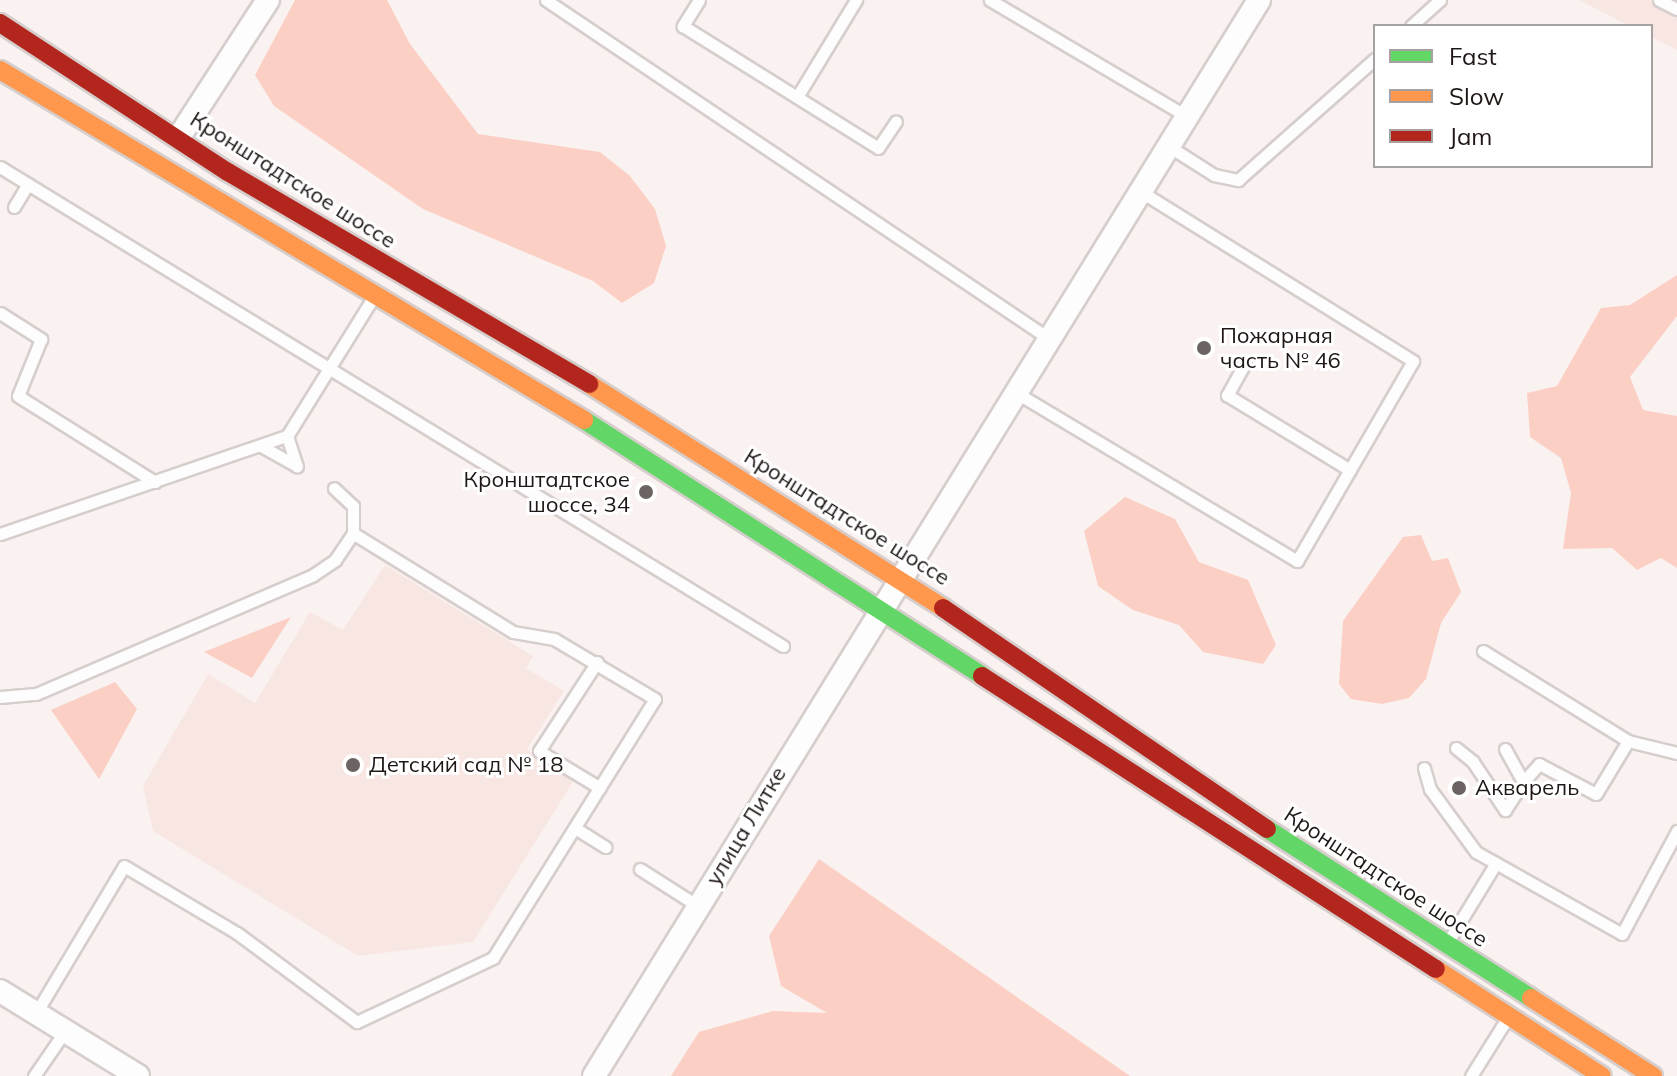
<!DOCTYPE html>
<meta charset="utf-8">
<style>
body{margin:0}
#map{position:relative;width:1677px;height:1076px;overflow:hidden;background:#faf2f0;font-family:Mulish,sans-serif}
div>[style]{position:absolute}
[style*='--x']{left:calc(var(--x)*1px);top:calc(var(--y)*1px);width:calc(var(--w)*1px);rotate:calc(var(--a)*1deg)}
.built>*{inset:0;background:#f8e6e3}
.green>*{inset:0;background:#fccfc5}
.roads{filter:drop-shadow(2px 0 #d6cecc) drop-shadow(-2px 0 #d6cecc) drop-shadow(0 2px #d6cecc) drop-shadow(0 -2px #d6cecc)}
.lane>*{height:11px;margin:-5.5px;padding:0 5.5px;transform-origin:5.5px;border-radius:5.5px;background:#fefdfd}
.street>*{height:22px;margin:-11px;padding:0 11px;transform-origin:11px;border-radius:11px;background:#fefdfd}
.fast>*{height:18px;margin:-9px;padding:0 9px;transform-origin:9px;border-radius:9px;background:#63d668}
.slow>*{height:18px;margin:-9px;padding:0 9px;transform-origin:9px;border-radius:9px;background:#ff974d}
.jam>*{height:18px;margin:-9px;padding:0 9px;transform-origin:9px;border-radius:9px;background:#b3261e}
.dots>*{width:22px;height:22px;translate:-50% -50%;box-sizing:border-box;border:4px solid #fff;border-radius:50%}
span{translate:-50% -50%;white-space:nowrap;text-align:center;line-height:1.15;-webkit-text-stroke:6px #fff;paint-order:stroke}
.street-label{font-size:22px;color:#1e1715}
.poi-label{font-size:22px;color:#1e1715}
.left{translate:0 -50%;text-align:left}
.right{translate:-100% -50%;text-align:right}
.legend{position:absolute;left:1373px;top:24px;width:280px;height:144px;box-sizing:border-box;background:#fff;border:2px solid #a5a2a1;margin:0;padding:10px 14px;list-style:none;font-size:24px;color:#1e1715}
.legend li{display:flex;align-items:center;gap:16px;height:40px}
.legend b{width:40px;border:2px solid #a5a2a1}
</style>
<div id="map">
<div class="built">
<i style="clip-path:polygon(1579px 0,1677px 0,1677px 50px,1651px 37px,1651px 26px,1630px 26px)"></i>
<i style="clip-path:polygon(385px 565px,533px 656px,526px 668px,564px 691px,527px 749px,574px 780px,473px 942px,358px 956px,153px 831px,143px 786px,208px 674px,255px 703px,310px 612px,343px 630px)"></i>
</div>
<div class="green">
<i style="clip-path:polygon(295px 0,387px 0,410px 44px,478px 134px,600px 152px,630px 176px,655px 209px,666px 246px,654px 283px,622px 303px,593px 281px,423px 209px,274px 106px,255px 75px)"></i>
<i style="clip-path:polygon(1677px 275px,1677px 316px,1630px 377px,1643px 410px,1677px 416px,1677px 568px,1661px 558px,1637px 570px,1612px 548px,1563px 549px,1571px 493px,1561px 458px,1530px 437px,1527px 393px,1557px 386px,1601px 308px,1630px 305px)"></i>
<i style="clip-path:polygon(1125px 497px,1175px 519px,1199px 562px,1248px 580px,1276px 645px,1263px 664px,1203px 652px,1179px 625px,1133px 610px,1098px 586px,1084px 531px)"></i>
<i style="clip-path:polygon(1421px 535px,1432px 561px,1448px 558px,1461px 592px,1441px 623px,1426px 679px,1409px 698px,1382px 704px,1351px 699px,1339px 684px,1343px 621px,1403px 537px)"></i>
<i style="clip-path:polygon(291px 617px,252px 678px,204px 652px)"></i>
<i style="clip-path:polygon(115px 682px,137px 709px,99px 779px,51px 710px)"></i>
<i style="clip-path:polygon(819px 859px,1130px 1076px,671px 1076px,699px 1032px,773px 1011px,827px 1013px,781px 986px,769px 936px)"></i>
</div>
<div class="roads">
<div class="lane">
<i style="--x:546;--y:0;--w:605;--a:33.95"></i>
<i style="--x:699;--y:0;--w:31;--a:122"></i>
<i style="--x:683;--y:26;--w:230;--a:32"></i>
<i style="--x:878;--y:148;--w:32;--a:-56"></i>
<i style="--x:990;--y:0;--w:230;--a:30.6"></i>
<i style="--x:1659;--y:0;--w:20;--a:27"></i>
<i style="--x:1411;--y:26;--w:39;--a:-42"></i>
<i style="--x:797;--y:97;--w:114;--a:-58.7"></i>
<i style="--x:1170;--y:147;--w:52;--a:32.5"></i>
<i style="--x:1214;--y:175;--w:25;--a:12"></i>
<i style="--x:1238;--y:180;--w:183;--a:-41.5"></i>
<i style="--x:0;--y:167;--w:918;--a:31.46"></i>
<i style="--x:14;--y:207;--w:27;--a:-59"></i>
<i style="--x:0;--y:313;--w:49;--a:32.4"></i>
<i style="--x:41;--y:339;--w:61;--a:112"></i>
<i style="--x:18;--y:396;--w:162;--a:32.1"></i>
<i style="--x:1245;--y:363;--w:37;--a:119"></i>
<i style="--x:1227;--y:395;--w:144;--a:31.4"></i>
<i style="--x:1015;--y:392;--w:329;--a:30.9"></i>
<i style="--x:1297;--y:561;--w:231;--a:-59.9"></i>
<i style="--x:1413;--y:361;--w:320;--a:-148.1"></i>
<i style="--x:287;--y:436;--w:32;--a:72"></i>
<i style="--x:261;--y:446;--w:41;--a:29.1"></i>
<i style="--x:0;--y:534;--w:303;--a:-18.9"></i>
<i style="--x:287;--y:436;--w:165;--a:-58.1"></i>
<i style="--x:1483;--y:651;--w:171;--a:31.8"></i>
<i style="--x:1628;--y:741;--w:50;--a:13.8"></i>
<i style="--x:597;--y:662;--w:106;--a:123.1"></i>
<i style="--x:539;--y:751;--w:71;--a:31.2"></i>
<i style="--x:0;--y:697;--w:36;--a:-5"></i>
<i style="--x:36;--y:694;--w:301;--a:-23.2"></i>
<i style="--x:313;--y:575;--w:27;--a:-34"></i>
<i style="--x:335;--y:560;--w:32;--a:-56"></i>
<i style="--x:1456;--y:748;--w:22;--a:39"></i>
<i style="--x:1473;--y:762;--w:58;--a:56.3"></i>
<i style="--x:1505;--y:810;--w:33;--a:-57"></i>
<i style="--x:1505;--y:749;--w:38;--a:61"></i>
<i style="--x:1523;--y:782;--w:24;--a:-48"></i>
<i style="--x:1539;--y:764;--w:64;--a:27.8"></i>
<i style="--x:1596;--y:794;--w:62;--a:-58.9"></i>
<i style="--x:1424;--y:768;--w:22;--a:74"></i>
<i style="--x:1430;--y:789;--w:78;--a:53.9"></i>
<i style="--x:1476;--y:852;--w:167;--a:29.3"></i>
<i style="--x:1622;--y:934;--w:117;--a:-61.9"></i>
<i style="--x:575;--y:828;--w:36;--a:32"></i>
<i style="--x:640;--y:869;--w:69;--a:32.5"></i>
<i style="--x:1449;--y:940;--w:90;--a:-58.6"></i>
<i style="--x:36;--y:1013;--w:171;--a:-59.1"></i>
<i style="--x:124;--y:866;--w:131;--a:30.7"></i>
<i style="--x:237;--y:933;--w:149;--a:36.6"></i>
<i style="--x:357;--y:1022;--w:150;--a:-25.2"></i>
<i style="--x:493;--y:958;--w:305;--a:-58"></i>
<i style="--x:655;--y:699;--w:117;--a:-149.3"></i>
<i style="--x:554;--y:639;--w:42;--a:-170.3"></i>
<i style="--x:513;--y:632;--w:188;--a:-148.3"></i>
<i style="--x:353;--y:533;--w:27;--a:-90"></i>
<i style="--x:353;--y:506;--w:26;--a:-137"></i>
<i style="--x:34;--y:1076;--w:55;--a:-55.4"></i>
<i style="--x:1471;--y:1076;--w:70;--a:-57.9"></i>
</div>
<div class="street">
<i style="--x:179;--y:137;--w:163;--a:-57"></i>
<i style="--x:0;--y:991;--w:162;--a:31.6"></i>
<i style="--x:594;--y:1076;--w:1265;--a:-58.28"></i>
</div>
<div class="fast">
<i style="--x:584;--y:420;--w:473;--a:32.7"></i>
<i style="--x:1267;--y:829;--w:313;--a:32.6"></i>
</div>
<div class="slow">
<i style="--x:0;--y:70;--w:681;--a:30.93"></i>
<i style="--x:589;--y:384;--w:419;--a:32.3"></i>
<i style="--x:1436;--y:969;--w:197;--a:32.8"></i>
<i style="--x:1531;--y:998;--w:145;--a:32.6"></i>
</div>
<div class="jam">
<i style="--x:0;--y:23;--w:272;--a:33.2"></i>
<i style="--x:228;--y:172;--w:419;--a:30.4"></i>
<i style="--x:943;--y:608;--w:392;--a:34.3"></i>
<i style="--x:982;--y:676;--w:540;--a:32.84"></i>
</div>
</div>
<div class="dots">
<i style="left:1204px;top:348px;background:#6b6462"></i>
<i style="left:646px;top:492px;background:#6b6462"></i>
<i style="left:353px;top:765px;background:#6b6462"></i>
<i style="left:1459px;top:788px;background:#6b6462"></i>
</div>
<div class="street-label">
<span style="left:293px;top:180px;rotate:32deg">Кронштадтское шоссе</span>
<span style="left:847px;top:517px;rotate:32deg">Кронштадтское шоссе</span>
<span style="left:746px;top:826px;rotate:-59deg">улица Литке</span>
<span style="left:1386px;top:877px;rotate:33deg">Кронштадтское шоссе</span>
</div>
<div class="poi-label">
<span class="left" style="left:1220px;top:348px">Пожарная<br>часть № 46</span>
<span class="right" style="left:630px;top:492px">Кронштадтское<br>шоссе, 34</span>
<span class="left" style="left:369px;top:765px">Детский сад № 18</span>
<span class="left" style="left:1475px;top:788px">Акварель</span>
</div>
<ul class="legend">
<li><b style="height:10px;background:#63d668"></b>Fast</li>
<li><b style="height:10px;background:#ff974d"></b>Slow</li>
<li><b style="height:10px;background:#b3261e"></b>Jam</li>
</ul>
</div>
